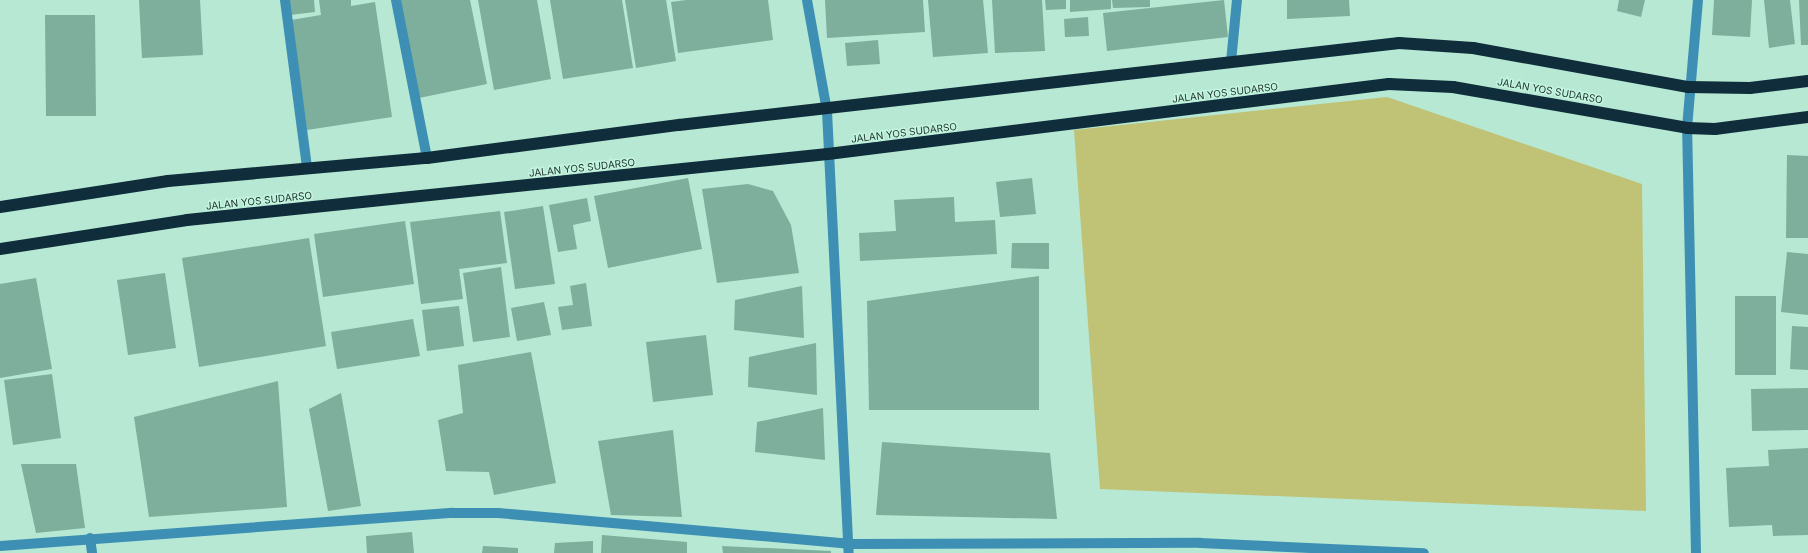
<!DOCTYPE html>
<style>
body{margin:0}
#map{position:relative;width:1808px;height:553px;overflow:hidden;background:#b6e8d4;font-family:Inter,sans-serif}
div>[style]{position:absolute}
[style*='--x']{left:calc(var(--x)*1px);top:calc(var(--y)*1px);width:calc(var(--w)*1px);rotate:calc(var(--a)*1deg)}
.green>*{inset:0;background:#c0c276}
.building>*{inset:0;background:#7eae9c}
.minor>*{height:10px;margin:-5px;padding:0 5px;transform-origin:5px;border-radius:5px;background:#3d90b3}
.highway>*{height:12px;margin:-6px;padding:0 6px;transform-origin:6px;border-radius:6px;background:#0f2d3a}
span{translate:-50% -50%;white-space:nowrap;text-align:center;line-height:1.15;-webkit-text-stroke:3px #c3f5e1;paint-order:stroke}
.street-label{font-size:10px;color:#1f332c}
</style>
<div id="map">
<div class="green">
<i style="clip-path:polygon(1387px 97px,1642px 184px,1646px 511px,1100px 489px,1074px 130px)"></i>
</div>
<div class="building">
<i style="clip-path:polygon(139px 0,200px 0,203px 55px,142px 58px)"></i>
<i style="clip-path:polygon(288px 0,314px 0,315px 12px,290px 15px)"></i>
<i style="clip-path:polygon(319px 0,351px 0,351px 6px,375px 2px,392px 117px,307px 130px,291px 20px,321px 15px)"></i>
<i style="clip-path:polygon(398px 0,470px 0,487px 84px,419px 98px)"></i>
<i style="clip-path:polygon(478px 0,537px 0,551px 79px,494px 90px)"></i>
<i style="clip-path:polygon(550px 0,622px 0,633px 68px,563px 79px)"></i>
<i style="clip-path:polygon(625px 0,666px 0,676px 61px,636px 68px)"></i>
<i style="clip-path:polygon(686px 0,768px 0,773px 40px,678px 53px,671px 2px)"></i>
<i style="clip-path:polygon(825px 0,923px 0,925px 32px,827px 38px)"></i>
<i style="clip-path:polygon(928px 0,983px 0,988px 53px,933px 57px)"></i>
<i style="clip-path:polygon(992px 0,1042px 0,1045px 51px,995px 53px)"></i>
<i style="clip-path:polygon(1045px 0,1066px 0,1066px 9px,1046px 10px)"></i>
<i style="clip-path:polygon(1070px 0,1111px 0,1111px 9px,1070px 12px)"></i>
<i style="clip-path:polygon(1112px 0,1150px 0,1150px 7px,1113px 8px)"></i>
<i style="clip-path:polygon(1224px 0,1228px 37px,1107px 51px,1103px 13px)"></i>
<i style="clip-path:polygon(1287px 0,1349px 0,1350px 16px,1287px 19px)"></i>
<i style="clip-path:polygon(1619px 0,1645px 0,1641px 17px,1617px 11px)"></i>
<i style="clip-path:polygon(1714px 0,1752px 0,1750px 37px,1712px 35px)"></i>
<i style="clip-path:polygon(1764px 0,1790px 0,1795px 44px,1769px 48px)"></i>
<i style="clip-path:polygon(1799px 0,1808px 0,1808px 45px,1801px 45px)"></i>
<i style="clip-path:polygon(45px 15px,95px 15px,96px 116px,46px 116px)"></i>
<i style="clip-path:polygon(1088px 17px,1089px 36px,1065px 37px,1064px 19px)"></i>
<i style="clip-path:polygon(878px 40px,880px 64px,847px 66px,845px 43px)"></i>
<i style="clip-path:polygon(1787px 155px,1808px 156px,1808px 238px,1786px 238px)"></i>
<i style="clip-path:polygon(688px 178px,702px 249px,608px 268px,594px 196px)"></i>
<i style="clip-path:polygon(1032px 178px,1036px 214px,1000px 217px,996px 182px)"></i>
<i style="clip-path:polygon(748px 184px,773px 191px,791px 225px,799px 273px,717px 283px,702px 189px)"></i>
<i style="clip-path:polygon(954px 197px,955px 222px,995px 220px,997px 254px,860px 261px,859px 233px,896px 231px,894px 200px)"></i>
<i style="clip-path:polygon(587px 198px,591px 221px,573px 225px,577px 249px,558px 252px,549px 205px)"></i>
<i style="clip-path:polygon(543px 206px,555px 284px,515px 289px,504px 212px)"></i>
<i style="clip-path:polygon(500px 211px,507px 263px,459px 269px,463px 299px,421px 304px,410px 222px)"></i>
<i style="clip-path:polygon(405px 221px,414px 284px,323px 297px,314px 234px)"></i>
<i style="clip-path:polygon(309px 238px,326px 346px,199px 367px,182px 258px)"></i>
<i style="clip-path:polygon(1012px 243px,1049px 243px,1049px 269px,1011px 268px)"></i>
<i style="clip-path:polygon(1787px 252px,1808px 254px,1808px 315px,1781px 312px)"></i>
<i style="clip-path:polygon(501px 267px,510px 337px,473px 342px,463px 273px)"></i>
<i style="clip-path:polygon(165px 273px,176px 348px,128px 355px,117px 280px)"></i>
<i style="clip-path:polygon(1039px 276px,1039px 410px,869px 410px,867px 301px)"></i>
<i style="clip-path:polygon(36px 278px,52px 369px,0 378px,0 284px)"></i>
<i style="clip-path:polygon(586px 283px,592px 326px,562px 330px,558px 307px,573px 305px,570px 286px)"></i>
<i style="clip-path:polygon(802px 286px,804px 338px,734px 330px,735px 300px)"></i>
<i style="clip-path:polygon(1735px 296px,1776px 296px,1776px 375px,1735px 375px)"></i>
<i style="clip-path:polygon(544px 302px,551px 335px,517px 341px,511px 308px)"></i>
<i style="clip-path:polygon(459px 306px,464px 346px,427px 351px,422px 310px)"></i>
<i style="clip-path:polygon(413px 319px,420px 356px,337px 369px,331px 332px)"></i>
<i style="clip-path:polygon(1792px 326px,1808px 327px,1808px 370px,1790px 369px)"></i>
<i style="clip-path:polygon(706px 335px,713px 395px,653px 402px,646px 342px)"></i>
<i style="clip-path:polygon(816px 343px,817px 395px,748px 387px,749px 357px)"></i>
<i style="clip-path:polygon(531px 352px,556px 483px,494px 495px,489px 472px,446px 471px,438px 420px,463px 413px,458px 365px)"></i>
<i style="clip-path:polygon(52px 374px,61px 438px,13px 445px,4px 380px)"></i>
<i style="clip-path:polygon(278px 381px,287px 507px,149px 517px,134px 417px)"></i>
<i style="clip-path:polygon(1808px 388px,1808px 430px,1752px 431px,1751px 389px)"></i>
<i style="clip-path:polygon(341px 393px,361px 506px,328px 511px,309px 409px)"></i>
<i style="clip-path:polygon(823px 408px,825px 460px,755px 452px,757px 422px)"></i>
<i style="clip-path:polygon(673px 430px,682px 517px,611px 515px,598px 441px)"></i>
<i style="clip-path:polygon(882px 442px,1050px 453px,1057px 519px,876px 515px)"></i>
<i style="clip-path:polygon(1808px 448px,1808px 535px,1773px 536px,1772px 525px,1729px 527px,1726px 468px,1769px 466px,1768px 450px)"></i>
<i style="clip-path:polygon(21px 464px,76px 464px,85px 528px,36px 533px)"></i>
<i style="clip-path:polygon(412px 532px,414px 553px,367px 553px,366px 536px)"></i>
<i style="clip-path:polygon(602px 535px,687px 542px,687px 553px,601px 553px)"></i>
<i style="clip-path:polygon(593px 541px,593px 553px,554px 553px,555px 543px)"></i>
<i style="clip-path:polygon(483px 546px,518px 548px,518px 553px,482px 553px)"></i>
<i style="clip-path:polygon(722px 546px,831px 551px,831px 553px,723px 553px)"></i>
</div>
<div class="minor">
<i style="--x:285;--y:0;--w:169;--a:82.5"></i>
<i style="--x:396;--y:0;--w:161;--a:78.9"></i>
<i style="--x:807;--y:0;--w:113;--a:79.8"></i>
<i style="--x:827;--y:111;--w:443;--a:87.2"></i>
<i style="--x:1231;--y:62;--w:62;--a:-84.5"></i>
<i style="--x:90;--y:538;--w:15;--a:82"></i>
<i style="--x:0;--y:546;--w:454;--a:-4.2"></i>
<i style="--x:453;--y:513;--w:45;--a:0"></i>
<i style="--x:498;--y:513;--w:352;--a:5"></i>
<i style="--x:849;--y:544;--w:351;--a:-0.2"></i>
<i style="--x:1200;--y:543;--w:224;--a:2.6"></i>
<i style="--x:1696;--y:553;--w:425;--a:-91.2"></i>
<i style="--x:1687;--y:128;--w:128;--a:-85.1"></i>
</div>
<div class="highway">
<i style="--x:0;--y:207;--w:170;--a:-8.8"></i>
<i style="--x:168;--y:181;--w:260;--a:-5.1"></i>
<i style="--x:427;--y:158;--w:254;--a:-7.5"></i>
<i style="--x:679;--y:125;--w:725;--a:-6.5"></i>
<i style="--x:1399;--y:43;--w:74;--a:3.9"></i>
<i style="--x:1473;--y:48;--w:219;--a:10.3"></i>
<i style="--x:1688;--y:87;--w:62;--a:0.9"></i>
<i style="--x:1750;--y:88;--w:58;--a:-6.9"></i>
<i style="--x:0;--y:249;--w:189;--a:-8.8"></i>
<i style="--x:187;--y:220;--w:644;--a:-5.88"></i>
<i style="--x:828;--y:154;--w:565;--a:-7.11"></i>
<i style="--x:1389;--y:84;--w:64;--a:2.7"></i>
<i style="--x:1453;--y:87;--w:238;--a:9.9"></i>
<i style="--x:1687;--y:128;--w:28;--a:2"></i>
<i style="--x:1715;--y:129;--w:94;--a:-7.4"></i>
</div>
<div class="street-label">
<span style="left:1550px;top:91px;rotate:10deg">JALAN YOS SUDARSO</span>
<span style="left:1225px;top:93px;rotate:-7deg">JALAN YOS SUDARSO</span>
<span style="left:904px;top:133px;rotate:-7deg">JALAN YOS SUDARSO</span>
<span style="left:582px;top:168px;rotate:-6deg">JALAN YOS SUDARSO</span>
<span style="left:259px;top:201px;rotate:-6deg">JALAN YOS SUDARSO</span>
</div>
</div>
